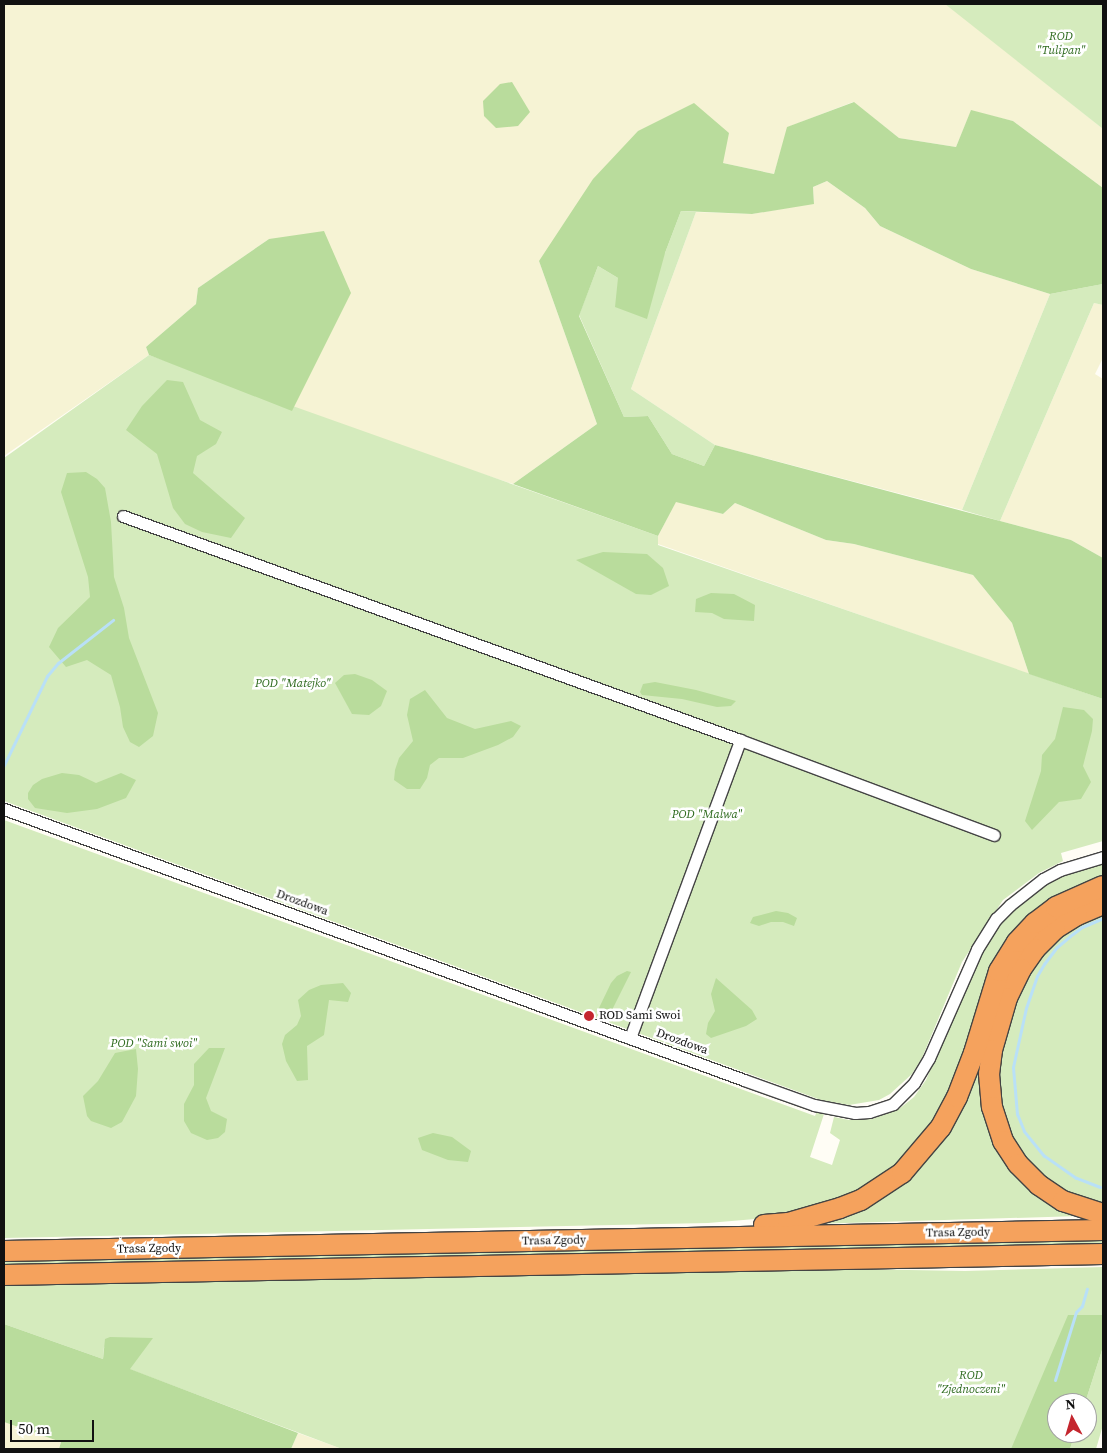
<!DOCTYPE html>
<style>
body{margin:0}
#map{position:relative;width:1107px;height:1453px;overflow:hidden;background:#fffdf5;font-family:"Source Serif 4",serif}
div>[style]{position:absolute}
[style*='--x']{left:calc(var(--x)*1px);top:calc(var(--y)*1px);width:calc(var(--w)*1px);rotate:calc(var(--a)*1deg)}
.farmland>*{inset:0;background:#f6f3d4}
.green>*{inset:0;background:#d5ebbd}
.forest>*{inset:0;background:#b9dc9c}
.stream>*{height:3px;margin:-1.5px;padding:0 1.5px;transform-origin:1.5px;border-radius:1.5px;background:#b9e0f7}
.roads{filter:drop-shadow(1px 0 #444) drop-shadow(-1px 0 #444) drop-shadow(0 1px #444) drop-shadow(0 -1px #444)}
.minor>*{height:11px;margin:-5.5px;padding:0 5.5px;transform-origin:5.5px;border-radius:5.5px;background:#fff}
.motorway>*{height:20px;margin:-10px;padding:0 10px;transform-origin:10px;border-radius:10px;background:#f5a25d}
.dots>*{width:14px;height:14px;translate:-50% -50%;box-sizing:border-box;border:2px solid #fff;border-radius:50%}
span{translate:-50% -50%;white-space:nowrap;text-align:center;line-height:1.15;-webkit-text-stroke:5px #fff;paint-order:stroke}
.park-label{font-size:12px;color:#2f6b1f;font-style:italic}
.street-label{font-size:12px;color:#111}
.poi-label{font-size:12px;color:#111}
.left{translate:0 -50%;text-align:left}
.frame{position:absolute;inset:0;border:5px solid #111;pointer-events:none}
.north{position:absolute;left:1047px;top:1393px;width:50px;height:50px;box-sizing:border-box;background:#fff;border:1px solid #a0a0a0;border-radius:50%;rotate:354deg;font-size:14px;font-weight:700;line-height:20px;text-align:center;color:#111}
.north::after{content:'';display:block;margin:auto;width:18px;height:22px;background:#c4262e;clip-path:polygon(50% 0,100% 100%,50% 72%,0 100%)}
.scale{position:absolute;left:10px;top:1420px;width:84px;height:22px;box-sizing:border-box;border:2px solid #111;border-top:0;padding-left:6px;font-size:15px;line-height:18px;white-space:nowrap;color:#111;-webkit-text-stroke:4px #fff;paint-order:stroke}
</style>
<div id="map">
<div class="farmland">
<i style="clip-path:polygon(4px 4px,947px 4px,1103px 129px,1103px 188px,1013px 121px,971px 111px,956px 147px,899px 138px,853px 102px,788px 127px,774px 174px,723px 163px,539px 261px,597px 424px,513px 484px,292px 411px,269px 239px,198px 288px,196px 304px,146px 347px,149px 355px,4px 456px)"></i>
<i style="clip-path:polygon(827px 181px,865px 208px,880px 226px,971px 269px,1050px 294px,962px 510px,715px 445px,631px 389px,696px 212px,752px 214px,814px 203px,813px 187px)"></i>
<i style="clip-path:polygon(1094px 303px,1103px 305px,1103px 358px,1095px 374px,1103px 379px,1103px 558px,1071px 540px,1000px 521px)"></i>
<i style="clip-path:polygon(676px 501px,723px 514px,735px 503px,826px 540px,854px 544px,973px 575px,1012px 623px,1029px 674px,658px 544px,658px 536px)"></i>
<i style="clip-path:polygon(4px 1422px,61px 1442px,59px 1449px,4px 1449px)"></i>
<i style="clip-path:polygon(298px 1433px,342px 1449px,291px 1449px)"></i>
</div>
<div class="green">
<i style="clip-path:polygon(945px 4px,1103px 4px,1103px 129px)"></i>
<i style="clip-path:polygon(681px 211px,696px 212px,631px 389px,715px 445px,704px 466px,672px 454px,648px 416px,624px 417px,579px 315px,598px 266px,618px 278px,665px 253px)"></i>
<i style="clip-path:polygon(1103px 284px,1103px 305px,1094px 303px,1000px 521px,962px 510px,1050px 294px)"></i>
<i style="clip-path:polygon(149px 355px,658px 536px,658px 545px,1103px 699px,1103px 841px,1061px 853px,1063px 861px,1039px 873px,1003px 900px,962px 962px,922px 1058px,912px 1074px,890px 1094px,879px 1100px,849px 1105px,821px 1100px,4px 801px,4px 458px)"></i>
<i style="clip-path:polygon(4px 820px,815px 1116px,817px 1111px,824px 1114px,810px 1157px,832px 1165px,840px 1140px,830px 1133px,834px 1117px,849px 1120px,872px 1119px,899px 1109px,914px 1097px,926px 1080px,975px 964px,995px 932px,1014px 908px,1032px 893px,1058px 877px,1085px 866px,1103px 862px,1103px 880px,1076px 889px,947px 1103px,906px 1161px,857px 1194px,792px 1216px,708px 1223px,4px 1238px)"></i>
<i style="clip-path:polygon(1082px 907px,1000px 1001px,993px 1132px,1080px 1216px,813px 1224px,910px 1176px,997px 999px)"></i>
<i style="clip-path:polygon(1103px 912px,1103px 1207px,1062px 1192px,1020px 1154px,1005px 1126px,995px 1093px,997px 1064px,1017px 991px,1050px 940px)"></i>
<i style="clip-path:polygon(1103px 1237px,1103px 1247px,4px 1269px,4px 1258px)"></i>
<i style="clip-path:polygon(1103px 1267px,1103px 1425px,1096px 1449px,1070px 1449px,1075px 1433px,1087px 1433px,1087px 1403px,1085px 1403px,1103px 1347px,1102px 1315px,1021px 1449px,342px 1449px,129px 1369px,152px 1338px,104px 1347px,103px 1359px,4px 1324px,4px 1286px,852px 1269px,965px 1271px)"></i>
</div>
<div class="forest">
<i style="clip-path:polygon(512px 82px,530px 112px,518px 126px,496px 128px,484px 116px,483px 101px,500px 84px)"></i>
<i style="clip-path:polygon(854px 102px,899px 138px,956px 147px,971px 110px,1013px 121px,1103px 188px,1103px 284px,1050px 294px,971px 269px,880px 226px,865px 208px,827px 181px,813px 187px,814px 204px,752px 214px,681px 211px,665px 253px,647px 319px,615px 307px,618px 278px,598px 266px,579px 316px,624px 417px,648px 416px,672px 454px,704px 466px,715px 445px,1071px 540px,1103px 558px,1103px 699px,1029px 674px,1012px 623px,973px 575px,854px 544px,826px 540px,735px 503px,723px 514px,676px 502px,658px 536px,513px 484px,597px 424px,539px 261px,593px 179px,638px 131px,694px 103px,729px 133px,723px 163px,774px 174px,787px 127px)"></i>
<i style="clip-path:polygon(324px 231px,351px 293px,292px 411px,149px 355px,146px 347px,196px 304px,198px 288px,269px 239px)"></i>
<i style="clip-path:polygon(167px 380px,183px 382px,200px 420px,222px 432px,216px 444px,197px 456px,193px 473px,245px 518px,231px 538px,202px 532px,185px 524px,173px 508px,157px 454px,126px 430px,142px 406px)"></i>
<i style="clip-path:polygon(86px 472px,97px 479px,105px 488px,111px 522px,114px 577px,124px 608px,129px 638px,158px 713px,153px 736px,139px 747px,130px 742px,123px 727px,120px 707px,111px 675px,87px 660px,66px 667px,49px 647px,58px 628px,90px 597px,88px 577px,61px 492px,67px 473px)"></i>
<i style="clip-path:polygon(603px 552px,647px 554px,663px 568px,669px 586px,651px 595px,636px 594px,576px 560px)"></i>
<i style="clip-path:polygon(711px 593px,734px 594px,755px 605px,754px 621px,724px 619px,712px 613px,695px 612px,696px 599px)"></i>
<i style="clip-path:polygon(355px 674px,372px 680px,387px 691px,381px 706px,369px 715px,352px 714px,335px 683px,344px 675px)"></i>
<i style="clip-path:polygon(655px 682px,696px 690px,736px 701px,731px 706px,717px 707px,682px 699px,642px 695px,640px 692px,643px 684px)"></i>
<i style="clip-path:polygon(425px 690px,447px 718px,475px 729px,511px 721px,521px 726px,513px 737px,498px 745px,463px 758px,439px 758px,430px 765px,427px 778px,420px 789px,407px 789px,394px 780px,395px 770px,399px 758px,413px 741px,407px 715px,410px 699px)"></i>
<i style="clip-path:polygon(1063px 707px,1084px 710px,1093px 719px,1092px 731px,1083px 766px,1091px 782px,1081px 799px,1059px 802px,1032px 830px,1025px 821px,1041px 771px,1042px 755px,1055px 739px)"></i>
<i style="clip-path:polygon(62px 773px,79px 775px,96px 783px,121px 773px,136px 780px,126px 798px,97px 809px,67px 813px,35px 808px,28px 799px,28px 793px,33px 785px,42px 779px)"></i>
<i style="clip-path:polygon(776px 911px,788px 913px,797px 918px,794px 926px,783px 922px,771px 922px,759px 926px,750px 923px,753px 917px)"></i>
<i style="clip-path:polygon(627px 971px,631px 972px,609px 1016px,602px 1016px,599px 1008px,611px 983px,617px 976px)"></i>
<i style="clip-path:polygon(716px 978px,752px 1010px,757px 1019px,746px 1026px,711px 1038px,706px 1034px,708px 1023px,715px 1011px,711px 994px)"></i>
<i style="clip-path:polygon(343px 983px,351px 993px,348px 1002px,329px 1000px,324px 1035px,307px 1046px,308px 1080px,297px 1081px,286px 1061px,282px 1044px,285px 1035px,297px 1025px,301px 1016px,298px 1000px,309px 990px,321px 985px)"></i>
<i style="clip-path:polygon(209px 1048px,225px 1048px,206px 1098px,211px 1111px,227px 1119px,225px 1132px,218px 1138px,207px 1140px,191px 1133px,184px 1121px,184px 1104px,194px 1085px,194px 1064px)"></i>
<i style="clip-path:polygon(136px 1049px,138px 1069px,136px 1096px,122px 1122px,111px 1128px,91px 1121px,87px 1116px,83px 1096px,98px 1081px,115px 1053px)"></i>
<i style="clip-path:polygon(433px 1133px,452px 1137px,471px 1151px,468px 1162px,448px 1160px,422px 1150px,418px 1138px)"></i>
<i style="clip-path:polygon(1068px 1315px,1102px 1315px,1103px 1347px,1085px 1403px,1057px 1403px,1057px 1433px,1075px 1433px,1070px 1449px,1011px 1449px)"></i>
<i style="clip-path:polygon(4px 1324px,103px 1359px,105px 1339px,110px 1337px,153px 1338px,130px 1369px,298px 1433px,291px 1449px,59px 1449px,61px 1442px,4px 1422px)"></i>
</div>
<div class="stream">
<i style="--x:4;--y:765;--w:99;--a:-64.2"></i>
<i style="--x:47;--y:676;--w:17;--a:-50"></i>
<i style="--x:58;--y:663;--w:70;--a:-38"></i>
<i style="--x:1100;--y:1187;--w:26;--a:-159"></i>
<i style="--x:1076;--y:1178;--w:39;--a:-145"></i>
<i style="--x:1044;--y:1156;--w:32;--a:-129"></i>
<i style="--x:1024;--y:1131;--w:18;--a:-112"></i>
<i style="--x:1017;--y:1114;--w:47;--a:-94.9"></i>
<i style="--x:1013;--y:1067;--w:60;--a:-77.6"></i>
<i style="--x:1026;--y:1008;--w:34;--a:-71"></i>
<i style="--x:1037;--y:976;--w:14;--a:-60"></i>
<i style="--x:1044;--y:964;--w:21;--a:-53"></i>
<i style="--x:1057;--y:947;--w:17;--a:-40"></i>
<i style="--x:1070;--y:936;--w:15;--a:-37"></i>
<i style="--x:1082;--y:927;--w:23;--a:-23"></i>
<i style="--x:1055;--y:1380;--w:71;--a:-72.8"></i>
<i style="--x:1076;--y:1312;--w:8;--a:-45"></i>
<i style="--x:1082;--y:1306;--w:18;--a:-74"></i>
</div>
<div class="roads">
<div class="minor">
<i style="--x:123;--y:516;--w:656;--a:19.95"></i>
<i style="--x:4;--y:809;--w:788;--a:20.11"></i>
<i style="--x:744;--y:1080;--w:74;--a:19.7"></i>
<i style="--x:814;--y:1105;--w:42;--a:11"></i>
<i style="--x:855;--y:1113;--w:14;--a:-4"></i>
<i style="--x:869;--y:1112;--w:25;--a:-18"></i>
<i style="--x:893;--y:1104;--w:30;--a:-45"></i>
<i style="--x:914;--y:1083;--w:29;--a:-59"></i>
<i style="--x:929;--y:1058;--w:119;--a:-66.2"></i>
<i style="--x:977;--y:949;--w:36;--a:-58"></i>
<i style="--x:996;--y:919;--w:20;--a:-45"></i>
<i style="--x:1010;--y:905;--w:42;--a:-38.2"></i>
<i style="--x:1043;--y:879;--w:19;--a:-28"></i>
<i style="--x:1060;--y:870;--w:45;--a:-16.8"></i>
<i style="--x:630;--y:1038;--w:318;--a:-69.7"></i>
<i style="--x:740;--y:740;--w:271;--a:20.5"></i>
</div>
<div class="motorway">
<i style="--x:1103;--y:904;--w:28;--a:157"></i>
<i style="--x:1077;--y:915;--w:26;--a:148"></i>
<i style="--x:1055;--y:929;--w:28;--a:135"></i>
<i style="--x:1035;--y:949;--w:24;--a:125"></i>
<i style="--x:1021;--y:969;--w:32;--a:116"></i>
<i style="--x:1007;--y:998;--w:54;--a:106.1"></i>
<i style="--x:992;--y:1050;--w:24;--a:97"></i>
<i style="--x:989;--y:1074;--w:33;--a:85"></i>
<i style="--x:992;--y:1107;--w:36;--a:72"></i>
<i style="--x:1003;--y:1141;--w:27;--a:57"></i>
<i style="--x:1018;--y:1164;--w:30;--a:45"></i>
<i style="--x:1039;--y:1185;--w:29;--a:34"></i>
<i style="--x:1063;--y:1201;--w:42;--a:18"></i>
<i style="--x:764;--y:1225;--w:24;--a:-5"></i>
<i style="--x:788;--y:1223;--w:54;--a:-16.1"></i>
<i style="--x:840;--y:1208;--w:22;--a:-21"></i>
<i style="--x:861;--y:1200;--w:49;--a:-33.4"></i>
<i style="--x:902;--y:1173;--w:60;--a:-49.7"></i>
<i style="--x:941;--y:1127;--w:34;--a:-62"></i>
<i style="--x:957;--y:1097;--w:47;--a:-68.9"></i>
<i style="--x:974;--y:1053;--w:86;--a:-73"></i>
<i style="--x:999;--y:971;--w:34;--a:-58"></i>
<i style="--x:1017;--y:942;--w:26;--a:-47"></i>
<i style="--x:1035;--y:923;--w:26;--a:-37"></i>
<i style="--x:1056;--y:907;--w:51;--a:-24.1"></i>
<i style="--x:4;--y:1251;--w:1099;--a:-1.09"></i>
<i style="--x:4;--y:1275;--w:1099;--a:-1.09"></i>
</div>
</div>
<div class="dots">
<i style="left:589px;top:1016px;background:#c4262e"></i>
</div>
<div class="park-label">
<span style="left:1061px;top:44px">ROD<br>"Tulipan"</span>
<span style="left:293px;top:684px">POD "Matejko"</span>
<span style="left:707px;top:815px">POD "Malwa"</span>
<span style="left:154px;top:1044px">POD "Sami swoi"</span>
<span style="left:971px;top:1383px">ROD<br>"Zjednoczeni"</span>
</div>
<div class="street-label">
<span style="left:302px;top:903px;rotate:20deg">Drozdowa</span>
<span style="left:682px;top:1042px;rotate:20deg">Drozdowa</span>
<span style="left:958px;top:1233px;rotate:-1deg">Trasa Zgody</span>
<span style="left:554px;top:1241px;rotate:-1deg">Trasa Zgody</span>
<span style="left:149px;top:1249px;rotate:-1deg">Trasa Zgody</span>
</div>
<div class="poi-label">
<span class="left" style="left:599px;top:1016px">ROD Sami Swoi</span>
</div>
<div class="frame"></div>
<div class="north">N</div>
<div class="scale">50 m</div>
</div>
